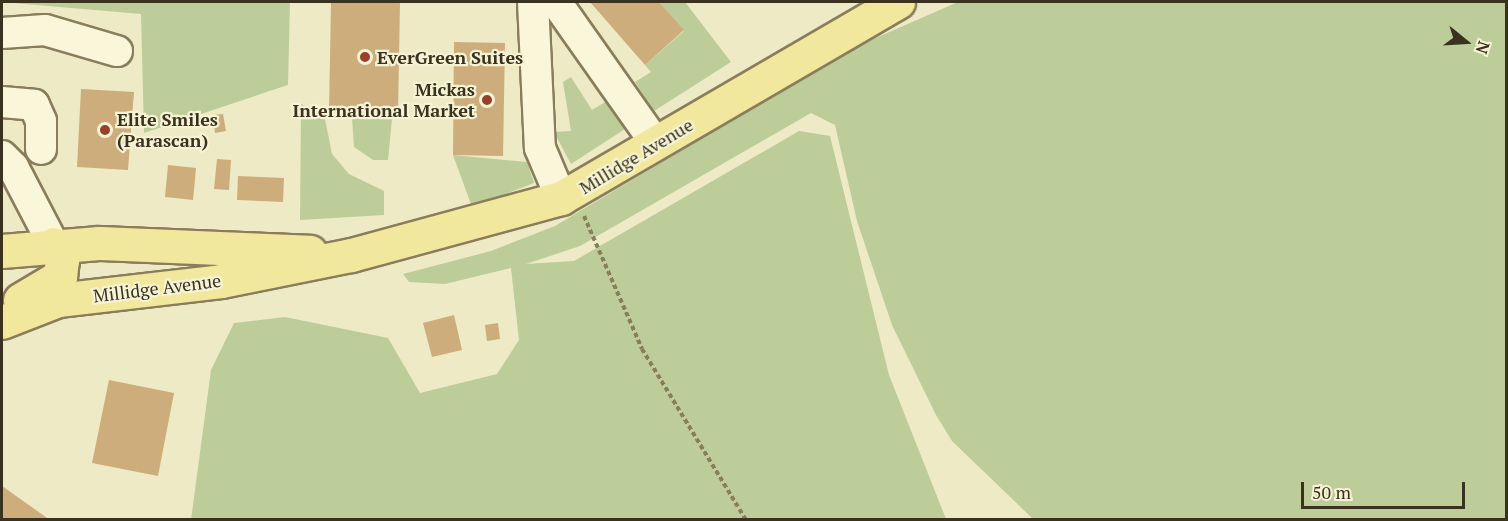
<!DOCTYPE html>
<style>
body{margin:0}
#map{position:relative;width:1508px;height:521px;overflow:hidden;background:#eeeac5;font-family:"PT Serif",serif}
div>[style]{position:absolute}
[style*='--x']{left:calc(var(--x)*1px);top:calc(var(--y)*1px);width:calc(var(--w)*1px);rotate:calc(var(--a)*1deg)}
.green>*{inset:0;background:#bccd99}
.building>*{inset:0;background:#cdad7b}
.path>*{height:4px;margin-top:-2px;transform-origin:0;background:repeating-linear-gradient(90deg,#8a7d5b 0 4.5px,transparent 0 7.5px)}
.roads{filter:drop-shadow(2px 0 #8a7d5b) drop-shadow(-2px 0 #8a7d5b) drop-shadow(0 2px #8a7d5b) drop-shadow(0 -2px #8a7d5b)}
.minor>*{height:30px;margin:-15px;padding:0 15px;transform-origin:15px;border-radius:15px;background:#f9f6d9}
.major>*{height:33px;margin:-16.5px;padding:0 16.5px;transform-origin:16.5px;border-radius:16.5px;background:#f1e89e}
.dots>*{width:16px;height:16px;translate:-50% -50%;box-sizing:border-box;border:3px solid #f6f3d5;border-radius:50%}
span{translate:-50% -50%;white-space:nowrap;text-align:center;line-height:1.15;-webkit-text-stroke:4.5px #f6f3d5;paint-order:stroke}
.poi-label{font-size:18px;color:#3a311f;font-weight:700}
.left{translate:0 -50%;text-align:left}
.right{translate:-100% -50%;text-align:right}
.street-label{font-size:18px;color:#3a311f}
.frame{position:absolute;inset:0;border:3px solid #3a311f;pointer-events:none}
.north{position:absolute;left:1436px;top:12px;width:60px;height:60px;-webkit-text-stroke:4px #f6f3d5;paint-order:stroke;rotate:108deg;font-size:16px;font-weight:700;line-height:24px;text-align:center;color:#3a311f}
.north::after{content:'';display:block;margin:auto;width:21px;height:27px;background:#3a311f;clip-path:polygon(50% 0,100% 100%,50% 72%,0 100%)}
.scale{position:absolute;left:1301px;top:482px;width:164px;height:27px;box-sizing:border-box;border:3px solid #3a311f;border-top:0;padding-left:8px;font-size:18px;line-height:21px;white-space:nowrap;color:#3a311f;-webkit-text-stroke:4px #f6f3d5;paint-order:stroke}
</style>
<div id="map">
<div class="green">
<i style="clip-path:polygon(2px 2px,290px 2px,288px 85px,144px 133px,141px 14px)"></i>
<i style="clip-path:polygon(659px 2px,685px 2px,731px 62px,654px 111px,635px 82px,651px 72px,645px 65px,684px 31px)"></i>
<i style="clip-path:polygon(958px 2px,1506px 2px,1506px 519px,1033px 519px,952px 441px,936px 415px,892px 325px,857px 221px,835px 125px,811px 113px,580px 246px,526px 264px,574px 261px,799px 131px,830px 136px,889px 375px,946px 519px,191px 520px,211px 370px,234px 323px,285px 317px,388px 338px,420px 393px,497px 374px,519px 340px,511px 268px,445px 284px,409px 282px,403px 274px,491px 251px,555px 226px,855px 47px)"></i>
<i style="clip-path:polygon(571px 77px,592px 110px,607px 101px,625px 129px,571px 164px,554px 132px,571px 131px,563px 82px)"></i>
<i style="clip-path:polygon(301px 104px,324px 114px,332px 154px,349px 174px,384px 191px,384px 215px,300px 220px)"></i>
<i style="clip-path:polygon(352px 118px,392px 119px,388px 160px,373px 160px,354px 147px)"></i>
<i style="clip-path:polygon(453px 155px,527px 162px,534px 183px,472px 207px)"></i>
</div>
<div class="building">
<i style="clip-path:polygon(331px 2px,400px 2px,398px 114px,329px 113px)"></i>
<i style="clip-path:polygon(590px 2px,659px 2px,684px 30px,645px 65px)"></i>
<i style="clip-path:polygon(454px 42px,505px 43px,503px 156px,453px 155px)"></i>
<i style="clip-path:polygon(81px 89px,134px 92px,128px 170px,77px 167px)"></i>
<i style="clip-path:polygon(223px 114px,226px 131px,215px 133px,213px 115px)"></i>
<i style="clip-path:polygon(217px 159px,231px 160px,229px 190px,214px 189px)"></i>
<i style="clip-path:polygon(168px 165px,196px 168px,193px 200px,165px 197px)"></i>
<i style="clip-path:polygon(238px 176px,284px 178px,283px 202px,237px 200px)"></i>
<i style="clip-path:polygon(454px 315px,462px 350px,432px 357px,423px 323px)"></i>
<i style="clip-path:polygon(498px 323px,500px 339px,487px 341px,485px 325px)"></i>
<i style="clip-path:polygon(109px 380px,174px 393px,158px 476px,92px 463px)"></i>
<i style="clip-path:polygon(2px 486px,50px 520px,2px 520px)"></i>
</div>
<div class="path">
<i style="--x:584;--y:216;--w:145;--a:66.4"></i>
<i style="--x:642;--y:349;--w:200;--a:58.7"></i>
</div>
<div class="roads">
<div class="minor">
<i style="--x:533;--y:2;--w:146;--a:87.3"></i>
<i style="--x:540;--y:148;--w:54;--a:67.2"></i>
<i style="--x:556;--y:2;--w:174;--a:54.8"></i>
<i style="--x:2;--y:33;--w:43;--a:-4"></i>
<i style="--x:45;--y:30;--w:75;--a:16.3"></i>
<i style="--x:2;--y:102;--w:32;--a:5"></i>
<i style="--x:34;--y:105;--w:17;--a:66"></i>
<i style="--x:41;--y:121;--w:28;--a:90"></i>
<i style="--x:2;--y:156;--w:16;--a:45"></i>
<i style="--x:13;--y:167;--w:87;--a:62.5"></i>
</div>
<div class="major">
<i style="--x:2;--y:251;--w:97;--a:-4.7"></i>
<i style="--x:99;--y:243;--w:211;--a:2.4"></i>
<i style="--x:20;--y:300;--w:47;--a:-31"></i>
<i style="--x:60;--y:276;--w:16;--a:-83"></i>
<i style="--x:62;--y:260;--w:18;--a:-119"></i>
<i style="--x:2;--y:322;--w:60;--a:-21.4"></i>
<i style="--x:58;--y:300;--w:164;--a:-6.6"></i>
<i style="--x:221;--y:281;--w:133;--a:-11.3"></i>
<i style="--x:351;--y:255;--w:218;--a:-15.2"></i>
<i style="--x:561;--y:198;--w:390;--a:-30.2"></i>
</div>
</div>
<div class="dots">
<i style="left:365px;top:57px;background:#99402b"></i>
<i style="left:487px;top:100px;background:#99402b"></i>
<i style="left:105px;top:130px;background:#99402b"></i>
</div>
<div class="poi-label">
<span class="left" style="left:377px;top:57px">EverGreen Suites</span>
<span class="right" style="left:475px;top:100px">Mickas<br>International Market</span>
<span class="left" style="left:117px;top:130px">Elite Smiles<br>(Parascan)</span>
</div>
<div class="street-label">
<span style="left:636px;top:156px;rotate:-31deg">Millidge Avenue</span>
<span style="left:157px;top:288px;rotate:-7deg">Millidge Avenue</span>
</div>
<div class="frame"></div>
<div class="north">N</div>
<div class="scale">50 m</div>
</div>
